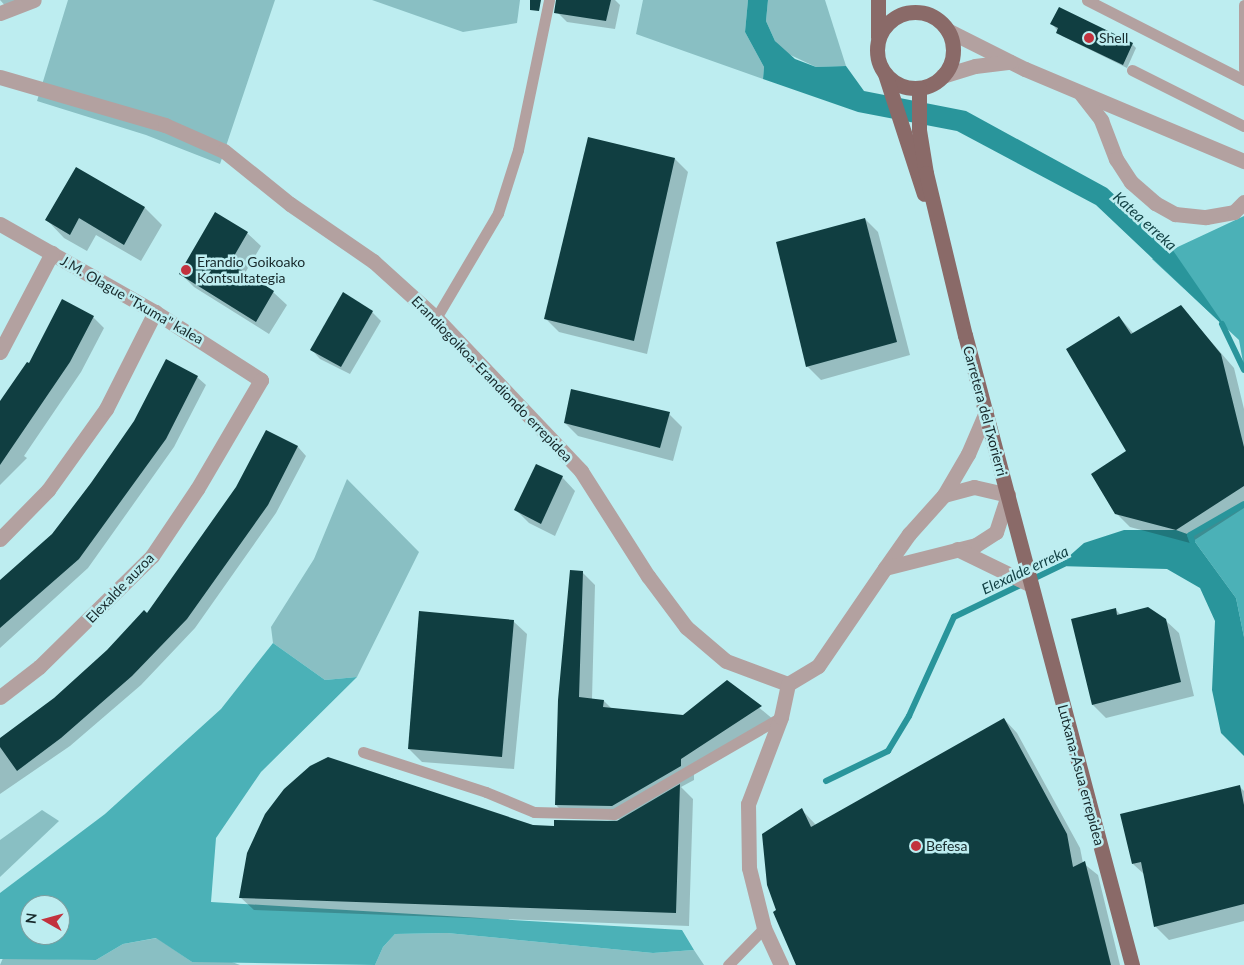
<!DOCTYPE html>
<style>
body{margin:0}
#map{position:relative;width:1244px;height:965px;overflow:hidden;background:#bdedf0;font-family:Lato,sans-serif}
div>[style]{position:absolute}
[style*='--x']{left:calc(var(--x)*1px);top:calc(var(--y)*1px);width:calc(var(--w)*1px);rotate:calc(var(--a)*1deg)}
.green>*{inset:0;background:#89bfc3}
.forest>*{inset:0;background:#4bb1b7}
.water>*{inset:0;background:#29959b}
.shadow>*{inset:0;background:#0003}
.stream>*{height:6px;margin:-3px;padding:0 3px;transform-origin:3px;border-radius:3px;background:#29959b}
.building>*{inset:0;background:#103e41}
.lane>*{height:11px;margin:-5.5px;padding:0 5.5px;transform-origin:5.5px;border-radius:5.5px;background:#b3a1a0}
.street>*{height:15px;margin:-7.5px;padding:0 7.5px;transform-origin:7.5px;border-radius:7.5px;background:#b3a1a0}
.primary>*{height:15px;margin:-7.5px;padding:0 7.5px;transform-origin:7.5px;border-radius:7.5px;background:#8a6a68}
.primary>.ring{margin:-7.5px;padding:0;box-sizing:content-box;background:none;border:15px solid #8a6a68;border-radius:50%}
.dots>*{width:14px;height:14px;translate:-50% -50%;box-sizing:border-box;border:2px solid #bdedf0;border-radius:50%}
span{translate:-50% -50%;white-space:nowrap;text-align:center;line-height:1.15;-webkit-text-stroke:5px #bdedf0;paint-order:stroke}
.poi-label{font-size:14px;color:#17292b}
.left{translate:0 -50%;text-align:left}
.street-label{font-size:14px;color:#17292b}
.water-label{font-size:15px;color:#103f42;font-style:italic}
.north{position:absolute;left:20px;top:895px;width:50px;height:50px;box-sizing:border-box;background:#bdedf0;border:1px solid #7b9fa1;border-radius:50%;rotate:277deg;font-size:14px;font-weight:700;line-height:20px;text-align:center;color:#17292b}
.north::after{content:'';display:block;margin:auto;width:18px;height:22px;background:#c2323e;clip-path:polygon(50% 0,100% 100%,50% 72%,0 100%)}
</style>
<div id="map">
<div class="green">
<i style="clip-path:polygon(68px 0,275px 0,220px 164px,146px 135px,37px 101px)"></i>
<i style="clip-path:polygon(372px 0,520px 0,517px 23px,463px 32px)"></i>
<i style="clip-path:polygon(643px 0,748px 0,745px 32px,764px 67px,763px 79px,636px 34px)"></i>
<i style="clip-path:polygon(768px 0,825px 0,846px 66px,816px 67px,784px 52px,775px 41px,766px 21px)"></i>
<i style="clip-path:polygon(347px 479px,419px 552px,357px 677px,325px 680px,273px 643px,271px 627px,314px 559px)"></i>
<i style="clip-path:polygon(42px 810px,59px 821px,0 877px,0 840px)"></i>
<i style="clip-path:polygon(447px 933px,653px 953px,694px 950px,704px 965px,375px 965px,383px 947px,395px 934px)"></i>
<i style="clip-path:polygon(157px 938px,192px 962px,232px 962px,240px 965px,0 965px,3px 958px,96px 960px,123px 944px)"></i>
</div>
<div class="forest">
<i style="clip-path:polygon(1244px 216px,1244px 368px,1239px 340px,1152px 259px)"></i>
<i style="clip-path:polygon(1244px 504px,1244px 637px,1236px 598px,1190px 535px)"></i>
<i style="clip-path:polygon(evenodd,273px 643px,325px 680px,357px 677px,261px 772px,216px 838px,211px 902px,682px 930px,694px 950px,653px 953px,447px 933px,395px 934px,383px 947px,375px 965px,192px 962px,156px 938px,123px 944px,96px 960px,0 959px,0 893px,105px 814px,221px 709px,273px 643px,30px 905px,60px 905px,60px 935px,30px 935px,30px 905px)"></i>
</div>
<div class="water">
<i style="clip-path:polygon(748px 0,768px 0,766px 21px,775px 41px,795px 59px,816px 67px,846px 66px,864px 91px,966px 111px,1107px 188px,1172px 249px,1227px 329px,1096px 205px,957px 131px,858px 112px,763px 79px,764px 67px,745px 32px)"></i>
<i style="clip-path:polygon(1124px 530px,1176px 530px,1190px 535px,1236px 598px,1244px 637px,1244px 756px,1221px 733px,1212px 690px,1215px 621px,1200px 588px,1167px 569px,1058px 566px,1084px 543px)"></i>
</div>
<div class="shadow">
<i style="clip-path:polygon(0 0,22px 0,9px 10px)"></i>
<i style="clip-path:polygon(559px 0,615px 0,620px 5px,615px 29px,567px 22px,558px 13px)"></i>
<i style="clip-path:polygon(1052px 24px,1132px 44px,1136px 48px,1127px 68px,1062px 36px)"></i>
<i style="clip-path:polygon(589px 138px,675px 159px,688px 172px,647px 354px,559px 332px,546px 319px)"></i>
<i style="clip-path:polygon(76px 168px,145px 208px,162px 225px,141px 261px,96px 235px,87px 251px,64px 238px,47px 220px)"></i>
<i style="clip-path:polygon(865px 219px,878px 232px,910px 355px,821px 380px,807px 366px)"></i>
<i style="clip-path:polygon(247px 233px,261px 246px,245px 273px,273px 292px,287px 305px,269px 334px,194px 287px,181px 274px)"></i>
<i style="clip-path:polygon(63px 301px,93px 317px,104px 328px,81px 372px,24px 456px,27px 458px,0 485px,0 403px,29px 365px)"></i>
<i style="clip-path:polygon(1181px 307px,1234px 368px,1244px 409px,1244px 508px,1190px 543px,1130px 527px,1116px 513px,1128px 452px,1119px 317px,1134px 334px)"></i>
<i style="clip-path:polygon(372px 312px,381px 321px,350px 374px,320px 359px,312px 350px)"></i>
<i style="clip-path:polygon(197px 377px,206px 385px,174px 447px,88px 568px,0 648px,0 587px,53px 535px,135px 422px)"></i>
<i style="clip-path:polygon(669px 414px,682px 427px,673px 461px,578px 436px,565px 423px)"></i>
<i style="clip-path:polygon(267px 431px,298px 447px,306px 456px,276px 513px,195px 628px,141px 685px,70px 746px,0 794px,0 740px,55px 699px,147px 615px,238px 487px)"></i>
<i style="clip-path:polygon(562px 477px,575px 491px,555px 536px,529px 523px,516px 510px)"></i>
<i style="clip-path:polygon(582px 572px,595px 585px,592px 699px,604px 701px,612px 709px,684px 716px,727px 681px,774px 720px,694px 773px,694px 780px,681px 787px,693px 799px,689px 926px,254px 910px,240px 897px,532px 827px,555px 828px,622px 819px,569px 818px,556px 805px)"></i>
<i style="clip-path:polygon(1116px 610px,1121px 615px,1165px 620px,1179px 633px,1194px 696px,1106px 718px,1093px 705px)"></i>
<i style="clip-path:polygon(513px 621px,527px 634px,514px 769px,422px 762px,409px 749px)"></i>
<i style="clip-path:polygon(1004px 719px,1017px 733px,1080px 848px,1083px 863px,1098px 875px,1120px 965px,797px 965px,778px 911px,802px 810px,816px 825px)"></i>
<i style="clip-path:polygon(1239px 786px,1244px 791px,1244px 921px,1169px 940px,1156px 927px,1145px 875px,1133px 864px)"></i>
</div>
<div class="stream">
<i style="--x:1222;--y:324;--w:51;--a:64.4"></i>
<i style="--x:1192;--y:541;--w:6;--a:-108"></i>
<i style="--x:1190;--y:535;--w:62;--a:-29.9"></i>
<i style="--x:826;--y:781;--w:69;--a:-25.8"></i>
<i style="--x:888;--y:751;--w:41;--a:-59"></i>
<i style="--x:909;--y:716;--w:109;--a:-65.6"></i>
<i style="--x:954;--y:617;--w:122;--a:-25.7"></i>
</div>
<div class="building">
<i style="clip-path:polygon(530px 0,541px 0,539px 11px,530px 10px)"></i>
<i style="clip-path:polygon(556px 0,611px 0,606px 21px,554px 13px)"></i>
<i style="clip-path:polygon(1059px 7px,1133px 43px,1123px 65px,1056px 33px,1058px 28px,1050px 24px)"></i>
<i style="clip-path:polygon(588px 137px,675px 158px,634px 341px,544px 319px)"></i>
<i style="clip-path:polygon(76px 167px,145px 207px,124px 245px,79px 218px,70px 235px,45px 220px)"></i>
<i style="clip-path:polygon(215px 212px,248px 232px,230px 263px,274px 291px,256px 322px,179px 274px)"></i>
<i style="clip-path:polygon(865px 218px,897px 342px,806px 367px,776px 242px)"></i>
<i style="clip-path:polygon(343px 292px,373px 311px,341px 367px,310px 350px)"></i>
<i style="clip-path:polygon(62px 299px,94px 316px,70px 362px,0 465px,0 401px,27px 362px,29px 363px)"></i>
<i style="clip-path:polygon(1181px 305px,1221px 354px,1244px 447px,1244px 486px,1176px 530px,1115px 514px,1091px 474px,1126px 451px,1066px 349px,1119px 316px,1131px 334px)"></i>
<i style="clip-path:polygon(166px 359px,198px 376px,166px 439px,79px 559px,0 628px,0 580px,52px 534px,91px 483px,134px 421px)"></i>
<i style="clip-path:polygon(571px 389px,670px 412px,660px 448px,564px 423px)"></i>
<i style="clip-path:polygon(266px 430px,298px 446px,268px 505px,187px 619px,132px 676px,61px 738px,17px 771px,0 747px,0 738px,54px 698px,107px 650px,144px 610px,147px 613px,236px 487px)"></i>
<i style="clip-path:polygon(536px 464px,563px 476px,541px 524px,514px 510px)"></i>
<i style="clip-path:polygon(570px 570px,583px 571px,579px 697px,604px 700px,603px 707px,683px 715px,727px 680px,762px 706px,681px 759px,681px 766px,612px 806px,555px 805px,558px 700px)"></i>
<i style="clip-path:polygon(1148px 607px,1166px 619px,1181px 682px,1092px 705px,1071px 619px,1116px 608px,1117px 615px)"></i>
<i style="clip-path:polygon(419px 611px,514px 620px,502px 757px,408px 749px)"></i>
<i style="clip-path:polygon(1004px 718px,1067px 834px,1073px 867px,1085px 861px,1111px 965px,796px 965px,773px 912px,776px 910px,767px 885px,762px 834px,802px 808px,811px 827px)"></i>
<i style="clip-path:polygon(328px 757px,533px 825px,554px 826px,554px 820px,617px 821px,680px 784px,676px 913px,239px 898px,247px 853px,265px 814px,284px 789px,310px 766px)"></i>
<i style="clip-path:polygon(1240px 785px,1244px 805px,1244px 904px,1154px 927px,1141px 862px,1132px 864px,1120px 814px)"></i>
</div>
<div class="lane">
<i style="--x:1087;--y:0;--w:176;--a:27"></i>
<i style="--x:1244;--y:5;--w:64;--a:90"></i>
<i style="--x:1132;--y:70;--w:125;--a:26.6"></i>
<i style="--x:436;--y:318;--w:122;--a:-59.4"></i>
<i style="--x:498;--y:213;--w:66;--a:-72.4"></i>
<i style="--x:518;--y:150;--w:153;--a:-78.3"></i>
<i style="--x:363;--y:752;--w:129;--a:18"></i>
<i style="--x:486;--y:792;--w:52;--a:22.6"></i>
<i style="--x:534;--y:812;--w:80;--a:1.4"></i>
<i style="--x:614;--y:814;--w:193;--a:-30.1"></i>
<i style="--x:728;--y:965;--w:52;--a:-45.8"></i>
</div>
<div class="street">
<i style="--x:0;--y:13;--w:36;--a:-21"></i>
<i style="--x:947;--y:30;--w:87;--a:26.6"></i>
<i style="--x:1025;--y:69;--w:238;--a:22.8"></i>
<i style="--x:942;--y:76;--w:34;--a:-17"></i>
<i style="--x:975;--y:66;--w:35;--a:-7"></i>
<i style="--x:0;--y:77;--w:172;--a:16.2"></i>
<i style="--x:165;--y:125;--w:64;--a:23.8"></i>
<i style="--x:224;--y:151;--w:85;--a:38.8"></i>
<i style="--x:290;--y:204;--w:101;--a:34.5"></i>
<i style="--x:373;--y:261;--w:85;--a:42.1"></i>
<i style="--x:436;--y:318;--w:211;--a:46.5"></i>
<i style="--x:581;--y:471;--w:125;--a:57.5"></i>
<i style="--x:648;--y:576;--w:64;--a:53.3"></i>
<i style="--x:686;--y:627;--w:52;--a:40.4"></i>
<i style="--x:726;--y:661;--w:66;--a:20.4"></i>
<i style="--x:788;--y:684;--w:35;--a:-31"></i>
<i style="--x:818;--y:666;--w:119;--a:-55.6"></i>
<i style="--x:885;--y:568;--w:42;--a:-54.8"></i>
<i style="--x:909;--y:534;--w:52;--a:-48.1"></i>
<i style="--x:944;--y:495;--w:31;--a:-15"></i>
<i style="--x:974;--y:487;--w:35;--a:13"></i>
<i style="--x:1008;--y:495;--w:39;--a:108"></i>
<i style="--x:996;--y:532;--w:24;--a:147"></i>
<i style="--x:976;--y:545;--w:94;--a:165.8"></i>
<i style="--x:1081;--y:94;--w:33;--a:52"></i>
<i style="--x:1101;--y:120;--w:42;--a:69"></i>
<i style="--x:1116;--y:159;--w:27;--a:57"></i>
<i style="--x:1131;--y:182;--w:32;--a:41"></i>
<i style="--x:1155;--y:203;--w:23;--a:29"></i>
<i style="--x:1175;--y:214;--w:31;--a:6"></i>
<i style="--x:1206;--y:217;--w:28;--a:-10"></i>
<i style="--x:1234;--y:212;--w:14;--a:-45"></i>
<i style="--x:0;--y:224;--w:178;--a:29.6"></i>
<i style="--x:155;--y:312;--w:126;--a:32.7"></i>
<i style="--x:261;--y:380;--w:126;--a:120.4"></i>
<i style="--x:197;--y:489;--w:81;--a:123.9"></i>
<i style="--x:152;--y:556;--w:158;--a:135.5"></i>
<i style="--x:39;--y:667;--w:49;--a:142.4"></i>
<i style="--x:0;--y:352;--w:112;--a:-62.3"></i>
<i style="--x:944;--y:495;--w:48;--a:-59.7"></i>
<i style="--x:968;--y:454;--w:46;--a:-66.8"></i>
<i style="--x:0;--y:539;--w:69;--a:-45.6"></i>
<i style="--x:48;--y:490;--w:100;--a:-54.4"></i>
<i style="--x:106;--y:409;--w:109;--a:-63.2"></i>
<i style="--x:957;--y:549;--w:82;--a:25.9"></i>
<i style="--x:781;--y:965;--w:41;--a:-114.7"></i>
<i style="--x:764;--y:928;--w:62;--a:-104"></i>
<i style="--x:749;--y:868;--w:64;--a:-90.9"></i>
<i style="--x:748;--y:804;--w:93;--a:-69.2"></i>
<i style="--x:781;--y:717;--w:34;--a:-78"></i>
</div>
<div class="primary">
<i style="--x:878;--y:0;--w:37;--a:90"></i>
<i class="ring" style="left:877px;top:12px;width:61px;height:61px"></i>
<i style="--x:885;--y:74;--w:126;--a:72"></i>
<i style="--x:919;--y:88;--w:42;--a:90"></i>
<i style="--x:919;--y:130;--w:44;--a:80.8"></i>
<i style="--x:926;--y:173;--w:167;--a:76.5"></i>
<i style="--x:965;--y:335;--w:652;--a:75.15"></i>
</div>
<div class="dots">
<i style="left:1089px;top:38px;background:#c2323e"></i>
<i style="left:186px;top:270px;background:#c2323e"></i>
<i style="left:916px;top:846px;background:#c2323e"></i>
</div>
<div class="poi-label">
<span class="left" style="left:1099px;top:38px">Shell</span>
<span class="left" style="left:197px;top:270px">Erandio Goikoako<br>Kontsultategia</span>
<span class="left" style="left:926px;top:846px">Befesa</span>
</div>
<div class="street-label">
<span style="left:132px;top:300px;rotate:30deg">J.M. Olague "Txuma" kalea</span>
<span style="left:492px;top:379px;rotate:46deg">Erandiogoikoa-Erandiondo errepidea</span>
<span style="left:985px;top:411px;rotate:75deg">Carretera del Txorierri</span>
<span style="left:120px;top:588px;rotate:-46deg">Elexalde auzoa</span>
<span style="left:1081px;top:775px;rotate:75deg">Lutxana-Asua errepidea</span>
</div>
<div class="water-label">
<span style="left:1145px;top:221px;rotate:42deg">Katea erreka</span>
<span style="left:1025px;top:570px;rotate:-25deg">Elexalde erreka</span>
</div>
<div class="north">N</div>
</div>
